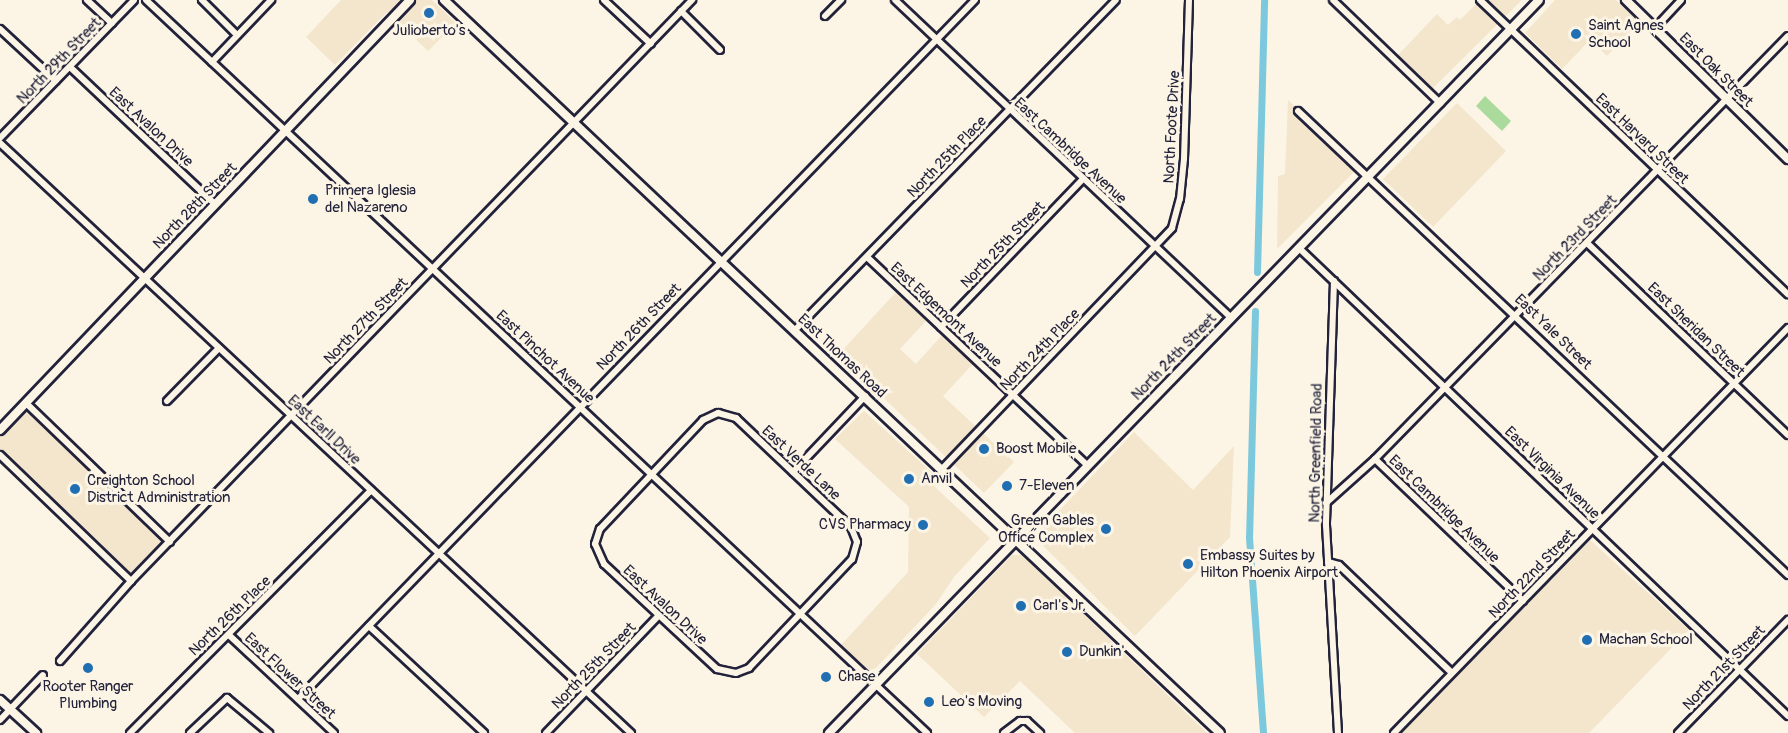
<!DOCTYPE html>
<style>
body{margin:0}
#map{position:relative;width:1788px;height:733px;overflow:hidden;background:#fcf5e5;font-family:Pangolin,sans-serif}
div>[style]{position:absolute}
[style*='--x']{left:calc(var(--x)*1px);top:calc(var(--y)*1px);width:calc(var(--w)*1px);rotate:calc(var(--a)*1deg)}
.built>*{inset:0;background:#f3e6cd}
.green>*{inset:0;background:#abdb9c}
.canal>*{height:7px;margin:-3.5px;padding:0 3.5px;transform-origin:3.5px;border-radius:3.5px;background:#7cc8dc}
.roads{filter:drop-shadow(2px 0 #22223b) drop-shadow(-2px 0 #22223b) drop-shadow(0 2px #22223b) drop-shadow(0 -2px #22223b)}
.street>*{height:6px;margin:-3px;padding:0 3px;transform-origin:3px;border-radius:3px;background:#fcf5e5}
.secondary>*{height:8px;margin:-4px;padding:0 4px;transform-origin:4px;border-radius:4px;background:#fcf5e5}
.dots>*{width:16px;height:16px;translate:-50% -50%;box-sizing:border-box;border:3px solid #fcf5e5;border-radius:50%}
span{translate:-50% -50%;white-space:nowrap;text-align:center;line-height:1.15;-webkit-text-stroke:6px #fcf5e5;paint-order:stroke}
.poi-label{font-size:15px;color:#22223b}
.left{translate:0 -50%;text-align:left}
.right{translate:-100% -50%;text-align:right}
.street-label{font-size:15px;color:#22223b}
</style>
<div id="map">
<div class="built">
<i style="clip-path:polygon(341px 0,432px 0,456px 23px,428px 51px,387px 12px,335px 65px,306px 37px)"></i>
<i style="clip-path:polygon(1480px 0,1522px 0,1433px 88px,1398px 55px,1437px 14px,1448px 25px,1457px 17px,1460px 20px)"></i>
<i style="clip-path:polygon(1555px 0,1616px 0,1639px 22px,1607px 56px,1590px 40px,1562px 69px,1525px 33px)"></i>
<i style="clip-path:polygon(1288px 100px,1359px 167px,1277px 249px,1278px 176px,1285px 174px)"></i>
<i style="clip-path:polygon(1457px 103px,1506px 151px,1433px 227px,1383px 179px)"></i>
<i style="clip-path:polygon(896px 292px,926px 321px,900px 349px,916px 364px,942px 335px,973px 364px,943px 396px,1014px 462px,984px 493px,838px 355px)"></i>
<i style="clip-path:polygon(26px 403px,170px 542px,131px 581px,0 455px,0 430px)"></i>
<i style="clip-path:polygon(864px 411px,937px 477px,935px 487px,990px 538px,954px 577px,936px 604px,875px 669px,869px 670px,841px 645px,908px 572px,909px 507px,835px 439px)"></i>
<i style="clip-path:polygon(1134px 432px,1193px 490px,1234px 446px,1230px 537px,1135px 636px,1038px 541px,1038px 533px)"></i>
<i style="clip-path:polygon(1590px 540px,1689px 630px,1589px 733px,1401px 733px)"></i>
<i style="clip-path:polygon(1012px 555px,1022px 555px,1207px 733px,1075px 733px,1020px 681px,984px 717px,917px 654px)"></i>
</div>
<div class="green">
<i style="clip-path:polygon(1485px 96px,1511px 121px,1502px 131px,1476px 106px)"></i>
</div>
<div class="canal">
<i style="--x:1257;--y:272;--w:272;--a:-88.5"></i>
<i style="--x:1255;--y:311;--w:226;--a:91.5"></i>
<i style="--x:1249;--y:537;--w:196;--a:85.9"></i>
</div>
<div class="roads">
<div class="street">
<i style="--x:87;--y:0;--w:34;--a:43"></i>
<i style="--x:146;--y:0;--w:1071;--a:43.18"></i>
<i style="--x:202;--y:0;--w:49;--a:45"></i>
<i style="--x:604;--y:0;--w:64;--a:43.1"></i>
<i style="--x:895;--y:0;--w:463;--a:43.4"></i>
<i style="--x:1333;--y:0;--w:149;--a:43.9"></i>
<i style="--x:1480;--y:0;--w:426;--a:43.7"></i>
<i style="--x:681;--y:11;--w:55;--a:45"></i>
<i style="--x:825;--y:16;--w:23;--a:-45"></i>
<i style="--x:1655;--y:28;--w:38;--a:-47"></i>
<i style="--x:0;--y:29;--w:76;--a:42.9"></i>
<i style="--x:212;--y:62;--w:86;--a:-46.4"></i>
<i style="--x:70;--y:67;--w:199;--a:43.4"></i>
<i style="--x:1298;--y:111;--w:675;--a:43.44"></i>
<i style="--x:0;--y:138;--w:192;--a:-45.8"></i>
<i style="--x:0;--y:143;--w:864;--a:43.08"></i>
<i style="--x:1587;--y:243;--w:278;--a:43.7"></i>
<i style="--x:1299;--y:248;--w:677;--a:43.74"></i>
<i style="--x:867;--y:257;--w:303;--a:43.4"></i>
<i style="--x:1334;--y:281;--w:244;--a:91.9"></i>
<i style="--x:1326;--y:525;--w:208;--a:86.7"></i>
<i style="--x:941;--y:327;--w:204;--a:-46.2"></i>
<i style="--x:795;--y:330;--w:460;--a:-45.8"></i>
<i style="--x:167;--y:401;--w:74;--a:-45.5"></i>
<i style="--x:26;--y:403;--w:200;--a:44"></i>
<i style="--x:718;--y:413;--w:19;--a:16"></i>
<i style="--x:736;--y:418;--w:158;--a:43.5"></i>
<i style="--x:851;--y:527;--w:16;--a:68"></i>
<i style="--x:857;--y:542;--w:18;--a:106"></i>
<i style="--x:852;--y:559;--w:150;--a:133.4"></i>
<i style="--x:749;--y:668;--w:14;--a:159"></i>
<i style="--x:736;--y:673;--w:19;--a:-168"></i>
<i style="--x:717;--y:669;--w:154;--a:-137.1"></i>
<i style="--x:604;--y:564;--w:22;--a:-114"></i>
<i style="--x:595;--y:544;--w:16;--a:-72"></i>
<i style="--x:600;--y:529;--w:150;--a:-46.6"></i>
<i style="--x:703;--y:420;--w:17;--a:-25"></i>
<i style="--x:0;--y:455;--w:182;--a:43.9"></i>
<i style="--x:1375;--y:459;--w:205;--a:43.8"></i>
<i style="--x:942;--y:469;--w:333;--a:-46.3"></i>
<i style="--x:1172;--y:228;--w:30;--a:-75"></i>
<i style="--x:1180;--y:199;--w:40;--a:-84.3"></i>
<i style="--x:1184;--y:159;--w:159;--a:-88.2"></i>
<i style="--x:793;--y:472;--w:105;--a:-46.5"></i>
<i style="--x:1326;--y:503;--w:66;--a:-41.9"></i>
<i style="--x:1375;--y:459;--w:591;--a:-45.69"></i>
<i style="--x:1328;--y:562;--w:11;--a:15"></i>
<i style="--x:1339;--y:565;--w:156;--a:43.7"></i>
<i style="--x:369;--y:626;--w:157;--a:42.9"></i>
<i style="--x:230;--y:636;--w:142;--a:43"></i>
<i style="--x:60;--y:661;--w:107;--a:-48.4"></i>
<i style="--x:131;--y:581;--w:808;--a:-46"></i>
<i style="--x:298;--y:699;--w:973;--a:-45.92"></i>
<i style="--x:0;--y:720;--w:62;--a:-46.3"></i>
<i style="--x:130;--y:733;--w:342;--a:-45.2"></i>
<i style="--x:190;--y:733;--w:51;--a:-43.4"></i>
<i style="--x:227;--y:698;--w:55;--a:39.8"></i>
<i style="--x:546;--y:733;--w:163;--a:-46.2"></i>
<i style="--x:1004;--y:733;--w:20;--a:-37"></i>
<i style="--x:1020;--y:721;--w:7;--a:0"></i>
<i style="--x:1027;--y:721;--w:18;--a:43"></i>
<i style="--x:1394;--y:733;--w:565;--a:-45.79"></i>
<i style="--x:1678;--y:733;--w:158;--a:-45.8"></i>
</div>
<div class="secondary">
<i style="--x:444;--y:0;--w:1067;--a:43.37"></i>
<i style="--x:1626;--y:0;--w:227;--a:44.5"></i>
<i style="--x:0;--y:430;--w:594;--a:-46.36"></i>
<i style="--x:0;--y:700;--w:49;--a:42.5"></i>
<i style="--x:829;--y:733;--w:1020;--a:-45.91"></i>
</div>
</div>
<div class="dots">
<i style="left:429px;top:13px;background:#1f6fb2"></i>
<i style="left:1576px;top:34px;background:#1f6fb2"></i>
<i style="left:313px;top:199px;background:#1f6fb2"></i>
<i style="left:984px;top:449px;background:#1f6fb2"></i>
<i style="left:909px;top:479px;background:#1f6fb2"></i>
<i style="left:1007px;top:486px;background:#1f6fb2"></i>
<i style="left:75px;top:489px;background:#1f6fb2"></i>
<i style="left:923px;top:525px;background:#1f6fb2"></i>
<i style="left:1106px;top:529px;background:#1f6fb2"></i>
<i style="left:1188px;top:564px;background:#1f6fb2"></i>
<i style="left:1021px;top:606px;background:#1f6fb2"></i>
<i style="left:1587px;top:640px;background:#1f6fb2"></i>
<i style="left:1067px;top:652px;background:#1f6fb2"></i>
<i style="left:88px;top:668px;background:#1f6fb2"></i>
<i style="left:826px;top:677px;background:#1f6fb2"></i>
<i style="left:929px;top:702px;background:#1f6fb2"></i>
</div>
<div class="poi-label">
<span class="left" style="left:1588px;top:34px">Saint Agnes<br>School</span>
<span style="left:429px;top:31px">Julioberto's</span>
<span class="left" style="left:325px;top:199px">Primera Iglesia<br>del Nazareno</span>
<span class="left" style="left:996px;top:449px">Boost Mobile</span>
<span class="left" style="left:921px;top:479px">Anvil</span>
<span class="left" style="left:87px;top:489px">Creighton School<br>District Administration</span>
<span class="left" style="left:1019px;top:486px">7-Eleven</span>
<span class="right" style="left:1094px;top:529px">Green Gables<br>Office Complex</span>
<span class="right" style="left:911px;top:525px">CVS Pharmacy</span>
<span class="left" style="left:1200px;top:564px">Embassy Suites by<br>Hilton Phoenix Airport</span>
<span class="left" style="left:1033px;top:606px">Carl's Jr.</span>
<span class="left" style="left:1599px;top:640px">Machan School</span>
<span class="left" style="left:1079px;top:652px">Dunkin'</span>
<span class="left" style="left:838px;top:677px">Chase</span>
<span style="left:88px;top:695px">Rooter Ranger<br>Plumbing</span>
<span class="left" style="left:941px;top:702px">Leo's Moving</span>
</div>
<div class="street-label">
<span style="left:59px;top:61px;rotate:-46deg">North 29th Street</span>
<span style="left:1716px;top:70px;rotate:45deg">East Oak Street</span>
<span style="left:151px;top:127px;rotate:43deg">East Avalon Drive</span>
<span style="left:1172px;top:127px;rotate:-87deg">North Foote Drive</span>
<span style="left:1642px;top:139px;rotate:44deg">East Harvard Street</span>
<span style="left:1070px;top:151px;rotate:43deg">East Cambridge Avenue</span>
<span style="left:947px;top:157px;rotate:-46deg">North 25th Place</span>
<span style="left:195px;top:206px;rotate:-46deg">North 28th Street</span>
<span style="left:1575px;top:238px;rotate:-46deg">North 23rd Street</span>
<span style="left:1003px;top:245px;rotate:-46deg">North 25th Street</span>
<span style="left:946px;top:315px;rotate:43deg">East Edgemont Avenue</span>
<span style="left:366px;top:321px;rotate:-46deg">North 27th Street</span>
<span style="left:639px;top:327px;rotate:-46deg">North 26th Street</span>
<span style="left:1696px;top:330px;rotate:44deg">East Sheridan Street</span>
<span style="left:1553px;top:332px;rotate:44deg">East Yale Street</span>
<span style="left:1040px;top:350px;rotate:-46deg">North 24th Place</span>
<span style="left:842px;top:356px;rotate:43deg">East Thomas Road</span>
<span style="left:545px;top:357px;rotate:43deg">East Pinchot Avenue</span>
<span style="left:1174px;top:357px;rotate:-46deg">North 24th Street</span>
<span style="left:324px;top:430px;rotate:43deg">East Earll Drive</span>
<span style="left:1316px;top:453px;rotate:-89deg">North Greenfield Road</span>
<span style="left:801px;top:463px;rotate:43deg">East Verde Lane</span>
<span style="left:1552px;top:473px;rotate:44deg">East Virginia Avenue</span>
<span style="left:1444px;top:509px;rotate:44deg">East Cambridge Avenue</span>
<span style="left:1532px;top:574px;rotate:-46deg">North 22nd Street</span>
<span style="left:665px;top:605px;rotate:43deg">East Avalon Drive</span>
<span style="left:230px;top:616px;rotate:-44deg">North 26th Place</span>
<span style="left:594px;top:666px;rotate:-46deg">North 25th Street</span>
<span style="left:1724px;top:668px;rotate:-46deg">North 21st Street</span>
<span style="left:290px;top:676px;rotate:43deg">East Flower Street</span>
</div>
</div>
